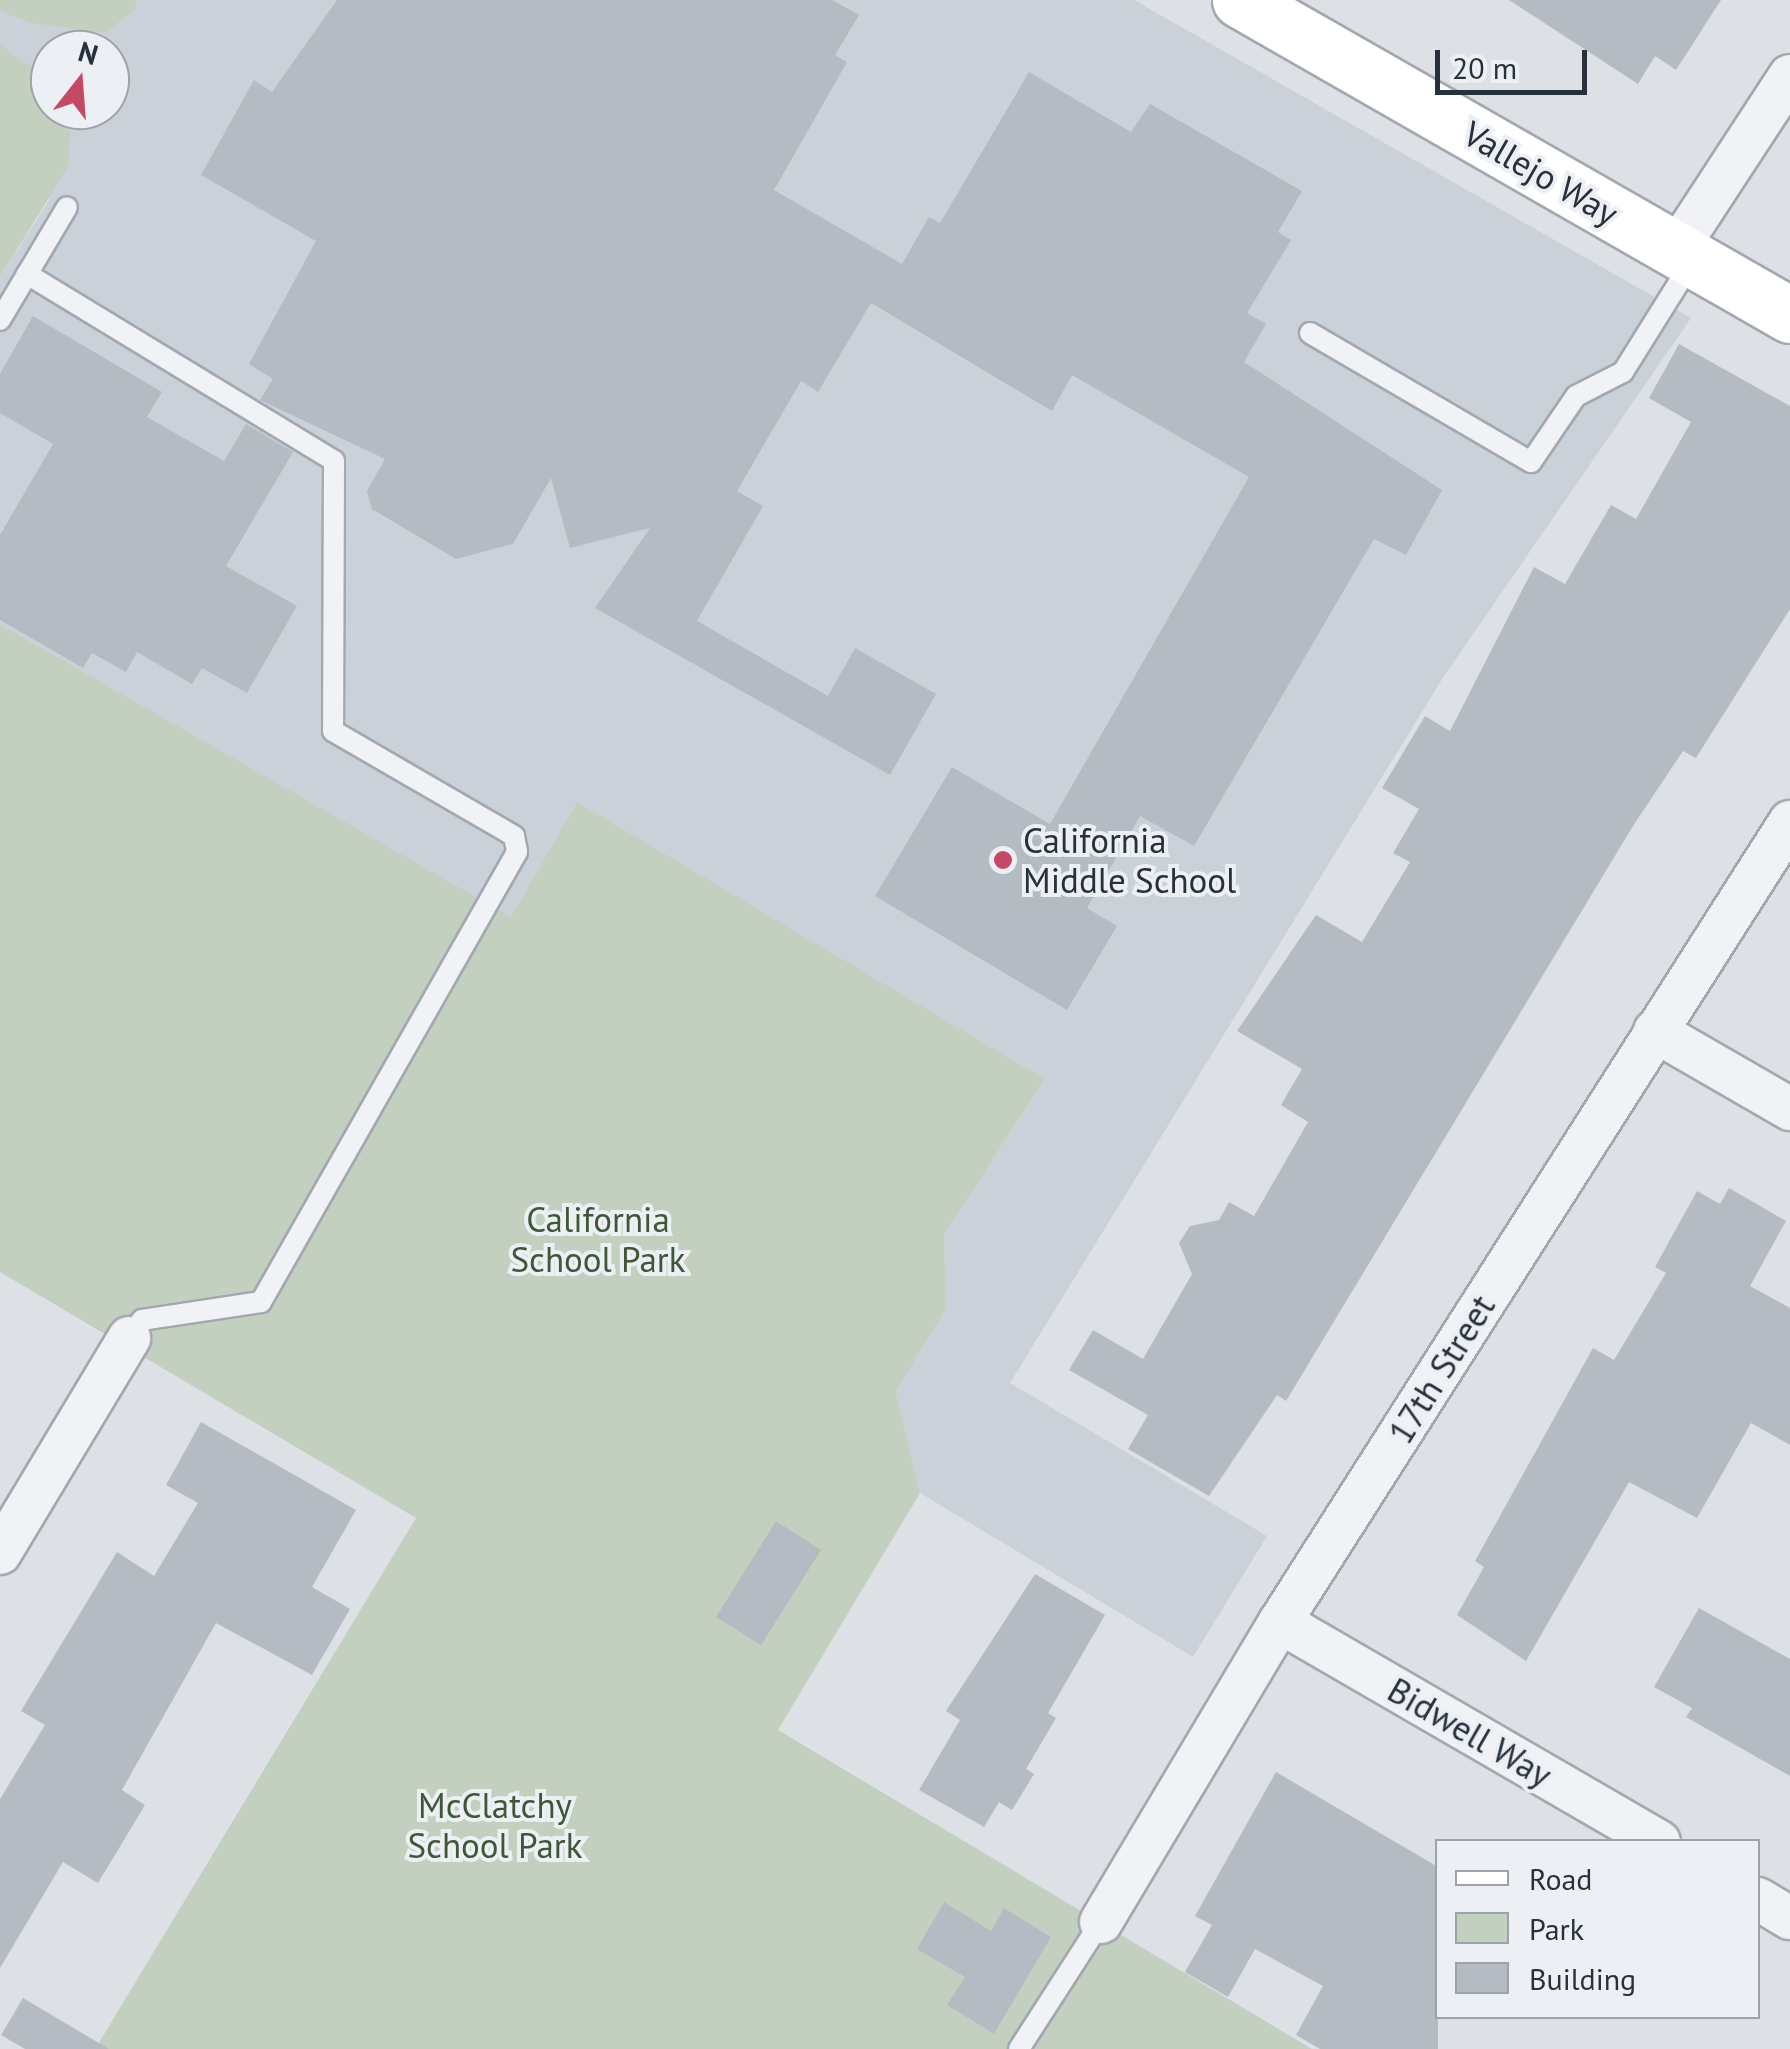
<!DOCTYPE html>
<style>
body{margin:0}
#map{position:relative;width:1790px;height:2049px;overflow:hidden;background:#dde1e6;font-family:"PT Sans",sans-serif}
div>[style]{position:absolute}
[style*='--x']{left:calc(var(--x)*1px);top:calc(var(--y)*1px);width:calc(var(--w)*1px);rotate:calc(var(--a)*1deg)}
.built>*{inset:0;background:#cbd1d8}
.green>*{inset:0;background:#c4d0bf}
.building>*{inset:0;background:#b5bbc3}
.roads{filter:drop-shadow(2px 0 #a3a8b0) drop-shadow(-2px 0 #a3a8b0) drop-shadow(0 2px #a3a8b0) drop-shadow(0 -2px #a3a8b0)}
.lane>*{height:20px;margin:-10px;padding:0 10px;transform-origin:10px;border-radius:10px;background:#f0f2f5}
.street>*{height:42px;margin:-21px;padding:0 21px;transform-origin:21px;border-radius:21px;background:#f0f2f5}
.secondary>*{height:55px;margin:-27.5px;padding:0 27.5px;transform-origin:27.5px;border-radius:27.5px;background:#fff}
.dots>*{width:28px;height:28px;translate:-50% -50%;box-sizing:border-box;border:5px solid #ecf0f4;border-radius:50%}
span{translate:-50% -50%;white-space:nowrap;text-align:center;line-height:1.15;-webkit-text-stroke:8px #ecf0f4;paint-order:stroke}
.street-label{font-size:35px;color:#28303c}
.poi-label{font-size:35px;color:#28303c}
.left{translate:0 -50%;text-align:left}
.park-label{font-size:35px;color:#3e5736}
.legend{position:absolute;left:1435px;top:1839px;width:325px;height:180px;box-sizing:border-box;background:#ecf0f4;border:2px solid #9ea3aa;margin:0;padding:12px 18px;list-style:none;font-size:30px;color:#28303c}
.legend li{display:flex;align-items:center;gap:20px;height:50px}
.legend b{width:50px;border:2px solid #9ea3aa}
.north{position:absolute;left:30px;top:30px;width:100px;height:100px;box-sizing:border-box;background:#ecf0f4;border:2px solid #9ea3aa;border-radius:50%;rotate:17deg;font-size:28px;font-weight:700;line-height:40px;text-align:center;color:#28303c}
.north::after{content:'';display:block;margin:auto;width:35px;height:45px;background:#c54865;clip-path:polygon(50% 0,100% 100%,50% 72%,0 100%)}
.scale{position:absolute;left:1435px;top:50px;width:152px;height:45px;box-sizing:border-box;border:5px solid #28303c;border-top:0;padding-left:12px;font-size:30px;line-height:35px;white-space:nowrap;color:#28303c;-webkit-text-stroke:8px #ecf0f4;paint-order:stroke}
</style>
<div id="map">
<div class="built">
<i style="clip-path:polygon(evenodd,0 0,1134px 0,1691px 318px,1444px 676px,1010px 1383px,1267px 1536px,1193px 1657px,920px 1493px,896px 1392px,946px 1309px,944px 1235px,1045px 1079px,577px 803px,511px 918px,0 624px,0 277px,50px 199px,0 170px,0 0,50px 50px,110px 50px,110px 110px,50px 110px,50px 50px)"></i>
</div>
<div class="green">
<i style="clip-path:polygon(0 0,136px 0,135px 10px,104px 33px,31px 23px,0 11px)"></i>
<i style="clip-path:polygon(0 45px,49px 79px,50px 110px,65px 110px,71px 123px,68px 167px,0 277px)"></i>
<i style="clip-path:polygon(0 624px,511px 917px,577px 802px,1045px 1079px,944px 1235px,946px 1309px,896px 1392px,920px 1493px,778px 1730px,1312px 2049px,95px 2049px,416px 1518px,0 1272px)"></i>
</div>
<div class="building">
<i style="clip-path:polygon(337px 0,832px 0,859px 15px,835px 55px,847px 62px,774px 190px,902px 264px,929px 217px,940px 223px,1029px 72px,1131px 132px,1150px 104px,1302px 191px,1278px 232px,1291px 240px,1247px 313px,1266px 324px,1244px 362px,1442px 490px,1406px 555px,1374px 539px,1194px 846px,1140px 816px,1087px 908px,1117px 926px,1067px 1010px,875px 896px,952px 767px,1050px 824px,1249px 477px,1072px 375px,1052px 411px,871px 303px,818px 392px,801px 381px,737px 491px,763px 506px,697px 621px,828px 696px,855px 648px,936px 694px,890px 775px,595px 608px,650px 528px,570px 548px,551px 478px,513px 544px,456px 559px,372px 509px,367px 491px,385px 459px,260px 400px,273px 379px,249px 364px,316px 241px,201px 175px,254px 80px,272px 92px)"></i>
<i style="clip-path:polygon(1509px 0,1721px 0,1676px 70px,1655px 56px,1638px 84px)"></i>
<i style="clip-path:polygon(33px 316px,162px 392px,147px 417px,224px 461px,246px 424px,293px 452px,226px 566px,297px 606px,247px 693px,202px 668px,192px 684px,137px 652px,126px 672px,92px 653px,83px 668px,0 620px,0 535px,53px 444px,0 413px,0 374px)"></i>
<i style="clip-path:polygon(1679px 344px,1790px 406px,1790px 609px,1696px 758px,1683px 751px,1633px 826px,1286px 1401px,1277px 1395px,1209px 1496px,1128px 1449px,1148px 1415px,1069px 1370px,1093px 1330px,1143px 1359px,1192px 1274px,1179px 1243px,1190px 1226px,1219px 1220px,1229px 1202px,1254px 1216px,1308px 1122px,1281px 1105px,1302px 1069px,1237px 1031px,1316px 915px,1362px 942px,1410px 862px,1393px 853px,1419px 809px,1382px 788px,1425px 716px,1450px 731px,1534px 567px,1565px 584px,1611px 505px,1636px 519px,1691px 422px,1649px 398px)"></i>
<i style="clip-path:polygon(1729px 1188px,1786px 1221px,1750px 1286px,1790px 1308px,1790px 1445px,1751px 1423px,1697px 1518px,1629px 1482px,1526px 1661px,1457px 1615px,1484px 1567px,1475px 1561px,1593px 1348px,1614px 1360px,1666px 1273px,1655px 1267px,1697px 1191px,1720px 1204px)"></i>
<i style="clip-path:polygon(201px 1422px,356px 1510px,312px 1587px,350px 1609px,312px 1675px,216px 1623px,122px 1790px,145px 1805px,98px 1883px,63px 1862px,0 1968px,0 1799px,45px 1725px,21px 1711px,117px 1552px,154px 1576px,198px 1503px,166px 1485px)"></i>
<i style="clip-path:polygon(776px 1521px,821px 1550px,761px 1645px,716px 1617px)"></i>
<i style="clip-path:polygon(1035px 1574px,1105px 1615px,1048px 1713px,1056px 1718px,1026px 1769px,1034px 1774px,1012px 1810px,999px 1802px,984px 1827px,919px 1790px,960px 1720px,946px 1711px)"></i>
<i style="clip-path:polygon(1699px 1608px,1790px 1659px,1790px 1776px,1686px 1717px,1692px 1708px,1654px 1687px)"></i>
<i style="clip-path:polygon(1276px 1772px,1438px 1867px,1438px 2049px,1320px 2049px,1296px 2035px,1323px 1986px,1255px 1949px,1228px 1997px,1185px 1972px,1212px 1925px,1195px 1916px)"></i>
<i style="clip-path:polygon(944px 1902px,991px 1931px,1004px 1908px,1051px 1937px,994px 2034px,947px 2005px,965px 1977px,917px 1949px)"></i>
<i style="clip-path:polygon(23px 1998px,109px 2049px,25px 2049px,1px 2035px)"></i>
</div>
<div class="roads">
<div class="lane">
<i style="--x:27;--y:274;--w:359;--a:31.3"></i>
<i style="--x:334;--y:461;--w:270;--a:90.2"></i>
<i style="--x:333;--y:731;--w:209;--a:30.1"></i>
<i style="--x:514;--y:836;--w:16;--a:79"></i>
<i style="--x:517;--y:852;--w:518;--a:119.64"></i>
<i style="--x:261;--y:1302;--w:120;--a:171.4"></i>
<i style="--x:142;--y:1320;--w:22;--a:126"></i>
<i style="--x:0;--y:320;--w:131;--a:-59.3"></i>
<i style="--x:1310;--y:333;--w:256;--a:30.3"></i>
<i style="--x:1531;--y:462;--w:80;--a:-55.7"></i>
<i style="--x:1576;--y:396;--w:53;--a:-27.1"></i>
<i style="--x:1623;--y:372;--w:128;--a:-58"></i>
<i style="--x:1019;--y:2049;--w:151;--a:-57.2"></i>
</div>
<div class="street">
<i style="--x:1676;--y:250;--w:208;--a:-56.8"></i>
<i style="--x:1655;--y:1031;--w:156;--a:30"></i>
<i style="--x:0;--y:1553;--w:251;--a:-59"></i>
<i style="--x:1280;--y:1622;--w:438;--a:30.1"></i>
<i style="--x:1758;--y:1899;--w:37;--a:31"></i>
<i style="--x:1101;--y:1922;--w:349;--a:-59.2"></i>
<i style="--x:1280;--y:1622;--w:949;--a:-57.48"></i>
</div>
<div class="secondary">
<i style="--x:1240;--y:0;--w:634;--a:29.8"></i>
</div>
</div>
<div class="dots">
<i style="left:1003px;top:860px;background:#c54865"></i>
</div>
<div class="street-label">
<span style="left:1541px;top:173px;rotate:30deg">Vallejo Way</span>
<span style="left:1441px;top:1369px;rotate:-58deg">17th Street</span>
<span style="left:1470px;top:1732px;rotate:30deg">Bidwell Way</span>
</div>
<div class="poi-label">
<span class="left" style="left:1023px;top:860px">California<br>Middle School</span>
</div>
<div class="park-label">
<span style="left:598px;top:1239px">California<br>School Park</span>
<span style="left:495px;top:1825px">McClatchy<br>School Park</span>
</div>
<ul class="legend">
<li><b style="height:12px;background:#fff"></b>Road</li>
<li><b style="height:28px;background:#c4d0bf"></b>Park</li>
<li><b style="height:28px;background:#b5bbc3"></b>Building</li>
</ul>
<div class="north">N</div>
<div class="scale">20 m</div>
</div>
